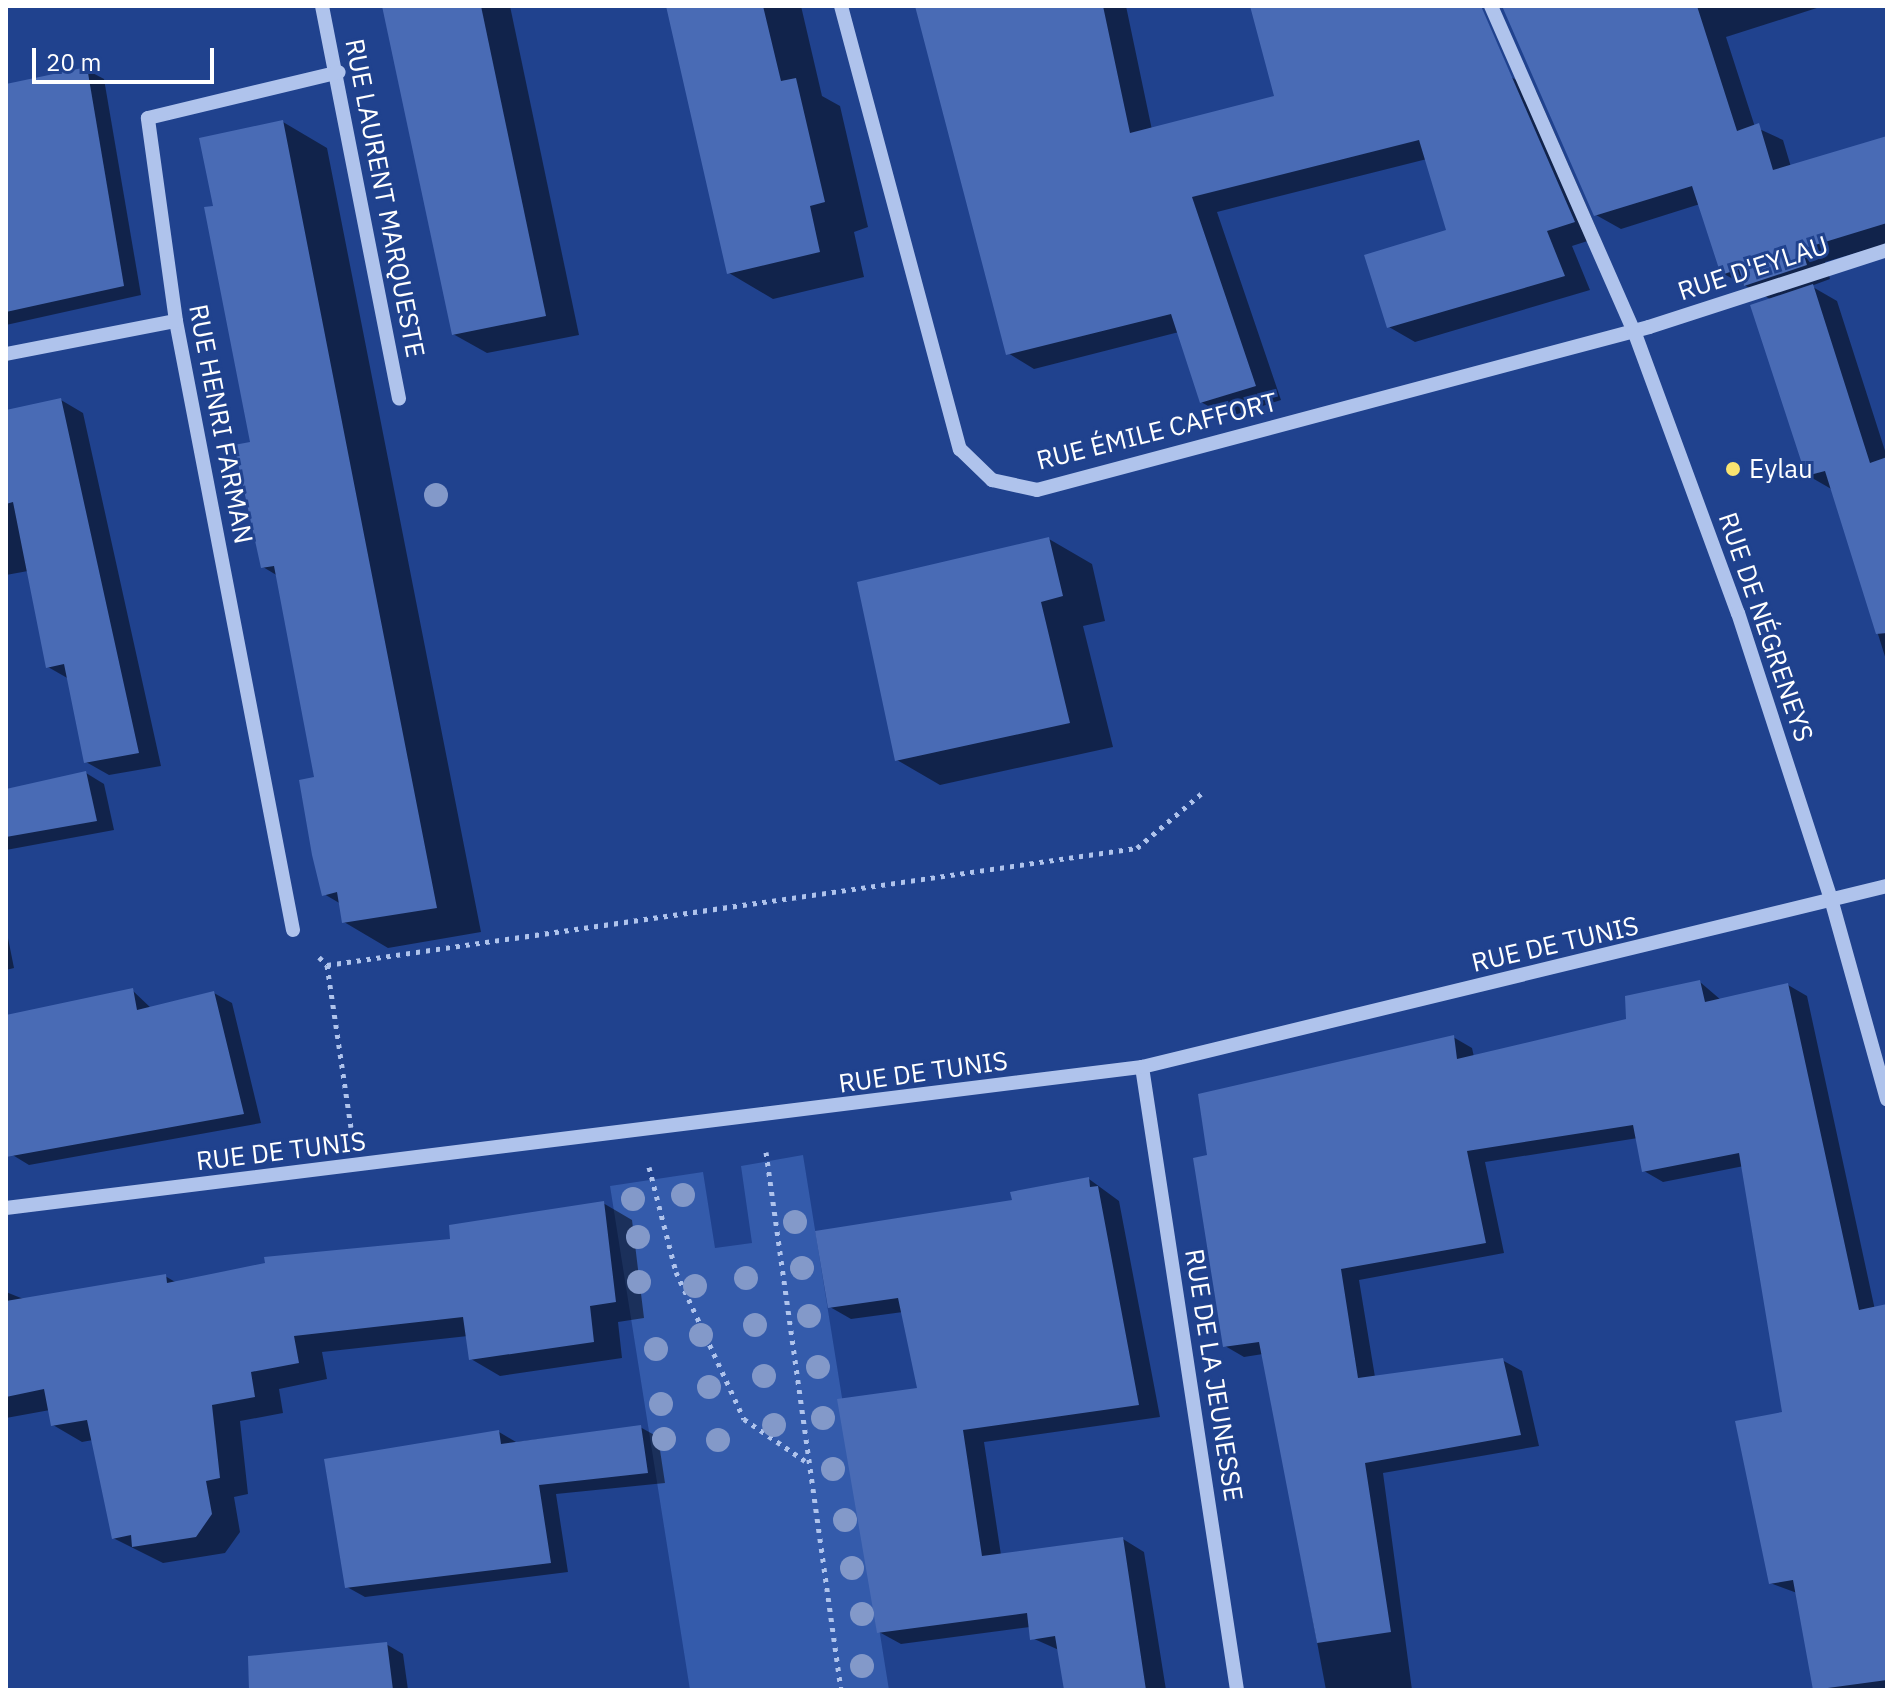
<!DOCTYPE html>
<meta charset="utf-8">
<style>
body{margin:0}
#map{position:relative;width:1893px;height:1696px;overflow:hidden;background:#20428e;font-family:"IBM Plex Sans",sans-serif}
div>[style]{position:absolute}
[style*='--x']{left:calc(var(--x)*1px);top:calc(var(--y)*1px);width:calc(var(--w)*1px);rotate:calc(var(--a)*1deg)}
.green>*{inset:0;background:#345bab}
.shadow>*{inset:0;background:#0007}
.building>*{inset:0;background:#496bb5}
.path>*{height:5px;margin-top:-2.5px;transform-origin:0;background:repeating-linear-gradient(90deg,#afc3ec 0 4px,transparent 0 10px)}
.minor>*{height:14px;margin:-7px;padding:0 7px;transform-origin:7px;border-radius:7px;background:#afc3ec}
.trees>*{width:24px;height:24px;margin:-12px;border-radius:50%;background:#8399c9}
.dots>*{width:22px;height:22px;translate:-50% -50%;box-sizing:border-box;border:4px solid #20428e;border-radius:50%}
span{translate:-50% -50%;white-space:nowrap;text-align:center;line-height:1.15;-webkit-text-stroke:6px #20428e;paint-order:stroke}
.street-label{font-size:26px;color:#fff}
.poi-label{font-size:26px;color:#fff}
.left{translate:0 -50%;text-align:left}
.frame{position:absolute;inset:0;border:8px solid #fff;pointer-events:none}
.scale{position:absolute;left:32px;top:48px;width:182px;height:36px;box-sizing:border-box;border:4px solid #fff;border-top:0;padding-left:10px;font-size:24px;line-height:28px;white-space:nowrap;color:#fff;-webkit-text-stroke:6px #20428e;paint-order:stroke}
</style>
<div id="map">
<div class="green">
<i style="clip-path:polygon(803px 1155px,889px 1690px,690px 1690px,610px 1186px,703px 1172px,715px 1248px,752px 1243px,741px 1166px)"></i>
</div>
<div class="shadow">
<i style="clip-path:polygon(385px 6px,510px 6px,579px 335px,487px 353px,453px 334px)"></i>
<i style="clip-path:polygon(668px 6px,801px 6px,822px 96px,840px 106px,868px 227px,854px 232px,864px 277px,773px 299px,729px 273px)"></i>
<i style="clip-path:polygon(917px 6px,1126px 6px,1152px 130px,1277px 97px,1252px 6px,1466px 6px,1511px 77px,1536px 91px,1600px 237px,1572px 246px,1590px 290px,1415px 342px,1389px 327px,1448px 231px,1427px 159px,1217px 212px,1281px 400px,1228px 417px,1201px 402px,1179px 332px,1034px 369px,1008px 353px)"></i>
<i style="clip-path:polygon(1528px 6px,1823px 6px,1726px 37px,1755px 127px,1783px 140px,1791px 167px,1887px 137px,1887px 244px,1825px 262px,1830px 279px,1811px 286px,1837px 301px,1887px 457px,1887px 663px,1833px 490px,1807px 475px,1772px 300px,1722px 273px,1700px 204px,1621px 229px,1596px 215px)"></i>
<i style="clip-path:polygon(87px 70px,104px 79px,141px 295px,6px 325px,6px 86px)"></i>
<i style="clip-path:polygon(283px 122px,327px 148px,481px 932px,388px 948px,344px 922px,341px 904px,324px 894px,316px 778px,278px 576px,263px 567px,252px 444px,215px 207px)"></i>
<i style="clip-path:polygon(61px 400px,83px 413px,161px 766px,109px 775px,86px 762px,69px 679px,48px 667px,28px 571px,6px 575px,6px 412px)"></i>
<i style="clip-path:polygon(1049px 539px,1092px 564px,1105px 621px,1083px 626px,1113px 747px,940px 785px,897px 760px)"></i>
<i style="clip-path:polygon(86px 773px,104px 784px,114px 830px,6px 850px,6px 790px)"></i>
<i style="clip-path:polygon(6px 928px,14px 968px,6px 970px)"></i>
<i style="clip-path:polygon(1700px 982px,1721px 1000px,1788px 985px,1807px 996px,1875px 1310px,1887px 1317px,1887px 1690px,1815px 1690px,1797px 1593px,1770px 1583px,1785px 1414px,1744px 1166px,1663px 1182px,1644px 1171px,1638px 1138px,1485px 1162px,1504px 1253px,1359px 1280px,1375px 1377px,1502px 1360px,1522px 1371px,1539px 1446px,1383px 1473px,1412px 1690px,1326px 1690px,1263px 1354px,1244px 1357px,1225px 1346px,1209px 1157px,1453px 1037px,1472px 1048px,1474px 1057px,1629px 1020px)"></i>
<i style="clip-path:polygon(132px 990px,152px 1009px,214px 993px,232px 1003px,261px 1123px,29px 1165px,6px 1151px,6px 1017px)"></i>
<i style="clip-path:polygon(1089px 1179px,1119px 1201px,1160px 1417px,984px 1442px,1001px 1555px,1123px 1539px,1144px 1552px,1166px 1690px,1066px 1690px,1059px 1650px,1032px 1638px,1030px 1627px,901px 1644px,879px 1632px,919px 1389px,903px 1312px,851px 1319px,830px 1307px,1014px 1202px)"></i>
<i style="clip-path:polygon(603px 1203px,632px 1220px,644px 1318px,618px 1322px,622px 1358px,500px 1376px,471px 1359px,468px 1336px,322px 1352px,327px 1379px,279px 1389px,283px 1413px,240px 1421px,248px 1494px,234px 1497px,240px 1532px,225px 1553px,163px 1563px,113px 1538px,93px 1440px,82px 1442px,53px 1425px,50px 1410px,6px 1418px,6px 1292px,26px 1300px,165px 1276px,177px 1283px,453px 1241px)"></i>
<i style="clip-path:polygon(640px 1427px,658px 1437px,665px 1483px,556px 1494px,568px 1572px,365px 1597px,347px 1587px,499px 1432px,516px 1442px)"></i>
<i style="clip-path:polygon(386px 1644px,403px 1654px,408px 1690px,311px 1690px)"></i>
</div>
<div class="building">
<i style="clip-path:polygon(382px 6px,481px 6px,546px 316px,452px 335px)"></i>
<i style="clip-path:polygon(666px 6px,763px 6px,781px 81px,796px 78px,825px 202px,810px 206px,820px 252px,727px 274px)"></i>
<i style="clip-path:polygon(915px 6px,1103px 6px,1130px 133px,1274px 96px,1250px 6px,1481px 6px,1575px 222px,1547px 231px,1565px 276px,1387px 328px,1364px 255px,1446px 230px,1419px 140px,1192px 197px,1256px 386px,1200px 403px,1171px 314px,1006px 355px)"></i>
<i style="clip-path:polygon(1502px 6px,1697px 6px,1737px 131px,1759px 123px,1773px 170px,1887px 136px,1887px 223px,1802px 249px,1807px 265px,1744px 286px,1739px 269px,1721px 275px,1692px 186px,1594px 216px)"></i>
<i style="clip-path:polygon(87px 67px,124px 286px,6px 312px,6px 84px)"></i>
<i style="clip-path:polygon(283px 120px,437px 908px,342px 923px,337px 892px,322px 896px,312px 855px,299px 780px,314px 777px,274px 566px,261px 568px,234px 445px,250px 442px,204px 207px,213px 206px,199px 138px)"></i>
<i style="clip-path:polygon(1813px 284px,1870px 463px,1887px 457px,1887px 633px,1876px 634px,1825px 471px,1806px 476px,1750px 305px)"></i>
<i style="clip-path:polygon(61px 398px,139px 753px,84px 763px,64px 664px,46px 668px,13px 502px,6px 504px,6px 410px)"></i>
<i style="clip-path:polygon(1049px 537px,1063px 596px,1041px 602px,1070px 723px,895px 761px,857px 582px)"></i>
<i style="clip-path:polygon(86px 771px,97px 821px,6px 837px,6px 789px)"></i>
<i style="clip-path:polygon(1700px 980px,1705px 1002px,1788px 983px,1859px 1310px,1887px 1304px,1887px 1680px,1813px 1690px,1793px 1580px,1769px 1584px,1735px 1421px,1782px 1412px,1739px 1153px,1642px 1172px,1633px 1125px,1467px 1151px,1486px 1243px,1341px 1269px,1358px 1378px,1503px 1358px,1521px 1435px,1365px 1463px,1391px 1632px,1317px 1643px,1259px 1342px,1223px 1347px,1193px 1158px,1207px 1155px,1198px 1094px,1454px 1035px,1457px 1059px,1626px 1019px,1625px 996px)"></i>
<i style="clip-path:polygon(133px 988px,137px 1010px,214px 991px,244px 1114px,6px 1157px,6px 1015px)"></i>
<i style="clip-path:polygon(1089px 1177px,1090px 1187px,1098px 1186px,1139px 1405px,963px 1430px,982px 1556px,1123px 1537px,1146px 1690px,1064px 1690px,1055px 1636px,1030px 1640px,1027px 1613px,877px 1633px,837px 1399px,917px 1388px,898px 1298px,828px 1308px,815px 1231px,1012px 1200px,1010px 1192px)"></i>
<i style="clip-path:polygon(604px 1201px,616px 1302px,590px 1306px,594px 1342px,469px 1360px,463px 1317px,294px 1336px,299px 1363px,251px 1372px,255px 1397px,212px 1405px,220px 1478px,206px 1481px,212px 1514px,196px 1537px,132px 1547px,131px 1535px,112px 1539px,87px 1420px,51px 1426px,44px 1389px,6px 1397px,6px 1301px,166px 1274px,167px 1283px,265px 1263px,264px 1257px,450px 1239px,449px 1225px)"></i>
<i style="clip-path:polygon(641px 1425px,648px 1473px,539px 1485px,551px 1563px,345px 1588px,324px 1459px,499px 1430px,501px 1444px)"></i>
<i style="clip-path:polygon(387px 1642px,393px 1690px,249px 1690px,248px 1656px)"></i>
</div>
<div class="path">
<i style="--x:319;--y:957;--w:11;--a:45"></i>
<i style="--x:327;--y:965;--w:818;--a:-8.22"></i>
<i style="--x:1137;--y:848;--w:85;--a:-40.2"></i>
<i style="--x:327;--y:965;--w:164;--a:81.6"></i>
<i style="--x:766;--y:1152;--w:543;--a:82.06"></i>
<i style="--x:649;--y:1167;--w:108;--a:75.6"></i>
<i style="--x:676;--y:1272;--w:162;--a:65.2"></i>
<i style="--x:744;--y:1419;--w:74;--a:34.5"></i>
</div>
<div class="minor">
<i style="--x:322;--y:6;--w:400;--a:78.9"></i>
<i style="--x:841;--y:6;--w:459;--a:75"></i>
<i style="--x:960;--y:449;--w:45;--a:44.1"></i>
<i style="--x:992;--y:480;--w:46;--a:12.5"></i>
<i style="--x:1037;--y:490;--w:633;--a:-14.91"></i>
<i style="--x:1649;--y:327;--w:250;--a:-17.9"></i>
<i style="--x:1491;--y:6;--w:355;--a:66.3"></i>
<i style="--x:1634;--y:331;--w:301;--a:69.8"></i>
<i style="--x:1738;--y:613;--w:301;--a:72"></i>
<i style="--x:1831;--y:899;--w:208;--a:74.4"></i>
<i style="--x:6;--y:354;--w:173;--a:-11"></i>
<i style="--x:293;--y:930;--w:620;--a:-100.88"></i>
<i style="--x:176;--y:321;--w:205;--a:-97.9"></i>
<i style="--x:148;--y:118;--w:196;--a:-13.5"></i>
<i style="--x:1142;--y:1067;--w:630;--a:81.33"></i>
<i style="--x:6;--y:1208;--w:1145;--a:-7.08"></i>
<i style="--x:1142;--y:1067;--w:767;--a:-13.66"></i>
</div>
<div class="trees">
<i style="left:436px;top:495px"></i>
<i style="left:683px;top:1195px"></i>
<i style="left:633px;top:1199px"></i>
<i style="left:795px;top:1222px"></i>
<i style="left:638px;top:1237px"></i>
<i style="left:802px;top:1268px"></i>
<i style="left:746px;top:1278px"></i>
<i style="left:639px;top:1282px"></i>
<i style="left:695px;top:1286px"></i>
<i style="left:809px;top:1316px"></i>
<i style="left:755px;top:1325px"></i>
<i style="left:701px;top:1335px"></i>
<i style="left:656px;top:1349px"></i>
<i style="left:818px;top:1367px"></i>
<i style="left:764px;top:1376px"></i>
<i style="left:709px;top:1387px"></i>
<i style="left:661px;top:1404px"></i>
<i style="left:823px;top:1418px"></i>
<i style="left:774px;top:1425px"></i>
<i style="left:664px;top:1439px"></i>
<i style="left:718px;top:1440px"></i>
<i style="left:833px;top:1469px"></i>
<i style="left:845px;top:1520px"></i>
<i style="left:852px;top:1568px"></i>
<i style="left:862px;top:1614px"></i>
<i style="left:862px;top:1666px"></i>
</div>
<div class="dots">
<i style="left:1733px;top:469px;background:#f9e470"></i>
</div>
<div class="street-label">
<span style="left:385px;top:198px;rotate:79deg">RUE LAURENT MARQUESTE</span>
<span style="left:1753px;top:268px;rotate:-18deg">RUE D'EYLAU</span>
<span style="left:221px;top:424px;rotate:79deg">RUE HENRI FARMAN</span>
<span style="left:1157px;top:431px;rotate:-14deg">RUE ÉMILE CAFFORT</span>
<span style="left:1766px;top:627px;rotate:71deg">RUE DE NÉGRENEYS</span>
<span style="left:1555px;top:944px;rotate:-13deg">RUE DE TUNIS</span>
<span style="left:923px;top:1072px;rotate:-8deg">RUE DE TUNIS</span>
<span style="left:281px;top:1151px;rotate:-7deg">RUE DE TUNIS</span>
<span style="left:1214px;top:1375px;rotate:81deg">RUE DE LA JEUNESSE</span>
</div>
<div class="poi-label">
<span class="left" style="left:1749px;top:469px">Eylau</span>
</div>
<div class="frame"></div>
<div class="scale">20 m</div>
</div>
